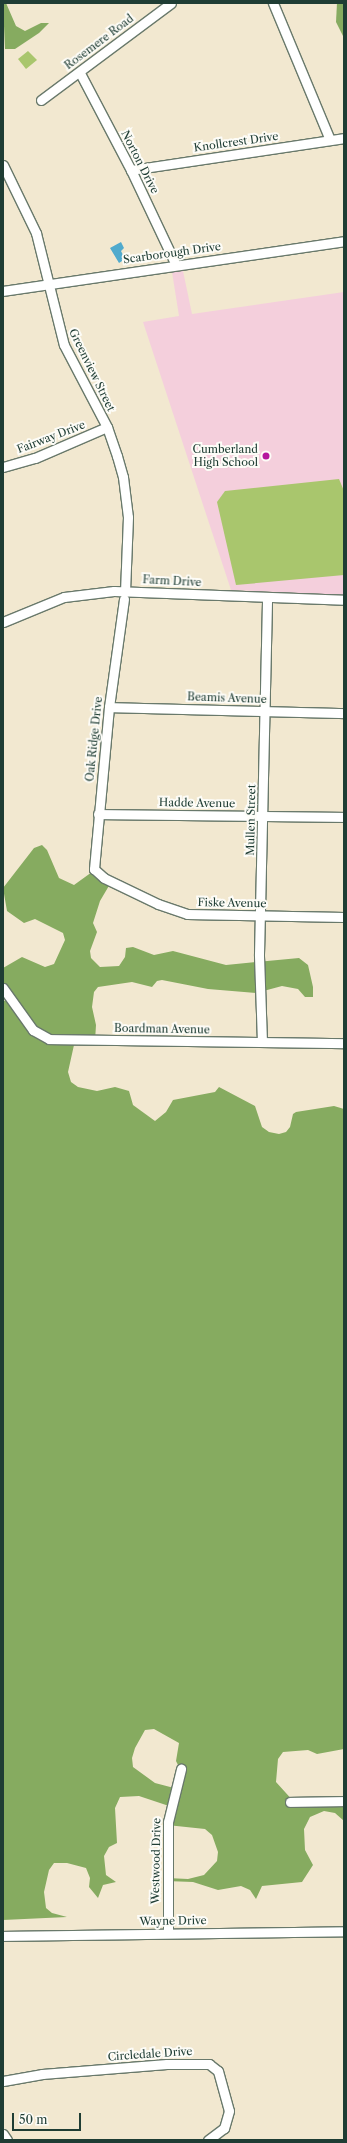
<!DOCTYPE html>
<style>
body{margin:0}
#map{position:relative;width:347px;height:2143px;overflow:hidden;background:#f2e8d0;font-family:"Libre Caslon Text",serif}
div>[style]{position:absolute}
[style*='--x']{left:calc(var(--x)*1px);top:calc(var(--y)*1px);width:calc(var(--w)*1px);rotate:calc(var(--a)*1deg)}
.built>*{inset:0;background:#f4cfdc}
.green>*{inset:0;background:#a9c66d}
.forest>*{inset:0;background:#86ab60}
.water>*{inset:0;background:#50aacd}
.roads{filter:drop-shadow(1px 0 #69796b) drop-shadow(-1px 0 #69796b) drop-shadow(0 1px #69796b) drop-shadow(0 -1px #69796b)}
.minor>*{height:9px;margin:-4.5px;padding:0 4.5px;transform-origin:4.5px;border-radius:4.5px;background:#fff}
.dots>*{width:11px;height:11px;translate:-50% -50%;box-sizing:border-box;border:2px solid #fdfcf7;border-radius:50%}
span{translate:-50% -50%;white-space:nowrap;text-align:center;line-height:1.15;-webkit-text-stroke:4px #fdfcf7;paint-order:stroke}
.street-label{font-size:11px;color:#1f3d34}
.poi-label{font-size:11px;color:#1f3d34}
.right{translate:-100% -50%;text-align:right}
.frame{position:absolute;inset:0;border:4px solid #1f3d34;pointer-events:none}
.scale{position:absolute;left:12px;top:2113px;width:69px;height:18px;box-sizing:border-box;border:2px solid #1f3d34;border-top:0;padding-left:5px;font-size:12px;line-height:14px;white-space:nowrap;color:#1f3d34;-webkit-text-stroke:3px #fdfcf7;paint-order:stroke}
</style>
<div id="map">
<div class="built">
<i style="clip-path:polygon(183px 271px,192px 314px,344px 292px,344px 595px,231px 590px,143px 322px,179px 316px,172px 272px)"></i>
</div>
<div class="green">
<i style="clip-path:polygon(28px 51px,37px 60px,26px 69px,18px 59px)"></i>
<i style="clip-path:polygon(339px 479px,344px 491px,344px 575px,236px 585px,217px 502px,225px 491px)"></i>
</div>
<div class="forest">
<i style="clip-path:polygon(3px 3px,6px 3px,16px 26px,25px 31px,41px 23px,49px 23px,39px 33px,15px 49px,5px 49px)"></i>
<i style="clip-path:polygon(337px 3px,344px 3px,344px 38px,336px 22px)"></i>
<i style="clip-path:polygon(evenodd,42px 845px,47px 850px,59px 878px,74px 885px,92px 872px,110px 884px,100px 901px,93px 923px,97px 932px,90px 951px,91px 958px,100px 967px,119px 966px,125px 957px,126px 948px,133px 947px,154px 955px,173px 951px,226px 965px,299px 958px,308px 965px,313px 987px,313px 997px,305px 997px,298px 989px,282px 986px,256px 993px,208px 989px,162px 980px,157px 981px,152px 987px,132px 982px,98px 987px,94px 992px,92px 1007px,96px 1025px,95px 1041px,74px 1045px,68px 1072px,71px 1082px,78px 1087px,97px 1091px,115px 1087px,129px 1091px,133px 1105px,155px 1121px,166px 1112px,173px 1100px,215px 1092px,219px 1087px,255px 1106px,262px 1127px,269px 1132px,279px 1134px,286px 1132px,290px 1127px,293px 1114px,296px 1112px,334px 1106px,344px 1109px,344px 1749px,317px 1754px,308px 1750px,283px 1752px,278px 1759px,276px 1782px,295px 1803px,344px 1802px,344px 1821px,335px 1813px,324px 1811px,310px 1817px,304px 1829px,305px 1850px,313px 1865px,302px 1882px,262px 1886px,256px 1899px,250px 1890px,241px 1886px,218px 1890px,193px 1882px,166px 1881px,167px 1878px,188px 1879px,204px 1875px,217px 1861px,218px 1852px,212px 1835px,205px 1829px,167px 1825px,169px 1806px,139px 1796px,120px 1797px,115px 1808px,117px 1843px,109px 1847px,104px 1856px,106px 1875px,116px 1882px,103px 1885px,98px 1898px,89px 1887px,90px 1878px,86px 1868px,67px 1863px,54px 1863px,49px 1870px,44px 1892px,46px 1908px,52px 1913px,67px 1917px,3px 1920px,3px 1002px,8px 998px,3px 990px,3px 968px,22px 957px,45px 967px,54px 964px,65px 940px,63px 933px,35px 919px,24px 923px,7px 911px,3px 888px,34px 848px,42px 845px,154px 1729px,179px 1743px,176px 1761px,180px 1769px,174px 1788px,155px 1783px,133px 1767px,132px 1758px,135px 1748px,145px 1730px,154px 1729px)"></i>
</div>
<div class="water">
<i style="clip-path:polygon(121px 242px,124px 248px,121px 251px,125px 259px,119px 263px,110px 248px)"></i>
</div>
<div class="roads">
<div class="minor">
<i style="--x:273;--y:3;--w:148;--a:67.4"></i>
<i style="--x:80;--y:73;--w:110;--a:62.3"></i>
<i style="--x:131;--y:170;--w:105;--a:64.7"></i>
<i style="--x:41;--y:100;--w:162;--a:-36.7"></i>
<i style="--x:3;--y:165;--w:76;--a:64.1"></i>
<i style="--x:36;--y:233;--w:115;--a:76"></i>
<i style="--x:64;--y:345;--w:93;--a:62.3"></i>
<i style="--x:107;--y:427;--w:31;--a:71"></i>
<i style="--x:117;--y:456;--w:22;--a:74"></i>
<i style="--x:123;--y:477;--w:40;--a:82.9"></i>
<i style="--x:128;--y:517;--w:74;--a:92.3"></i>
<i style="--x:131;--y:170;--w:215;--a:-8.5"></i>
<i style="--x:3;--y:291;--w:345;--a:-8.3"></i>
<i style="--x:3;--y:467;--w:33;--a:-16"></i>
<i style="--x:35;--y:458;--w:78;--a:-23.3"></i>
<i style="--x:124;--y:599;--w:109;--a:97.9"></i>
<i style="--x:109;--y:707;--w:163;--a:95.3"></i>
<i style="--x:94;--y:869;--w:13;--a:42"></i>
<i style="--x:104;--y:878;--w:60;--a:25.7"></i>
<i style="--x:158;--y:904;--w:31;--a:19"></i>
<i style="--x:187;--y:914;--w:157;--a:1.1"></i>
<i style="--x:3;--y:622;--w:66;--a:-22.3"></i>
<i style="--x:64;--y:597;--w:50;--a:-6.8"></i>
<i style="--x:114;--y:591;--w:230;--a:2.2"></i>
<i style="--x:109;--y:707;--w:235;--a:1.5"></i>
<i style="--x:98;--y:814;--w:246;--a:0.7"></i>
<i style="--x:3;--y:988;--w:52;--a:54.5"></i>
<i style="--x:33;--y:1030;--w:18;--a:29"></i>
<i style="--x:49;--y:1039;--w:295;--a:0.8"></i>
<i style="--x:262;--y:1042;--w:88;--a:-92"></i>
<i style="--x:259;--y:954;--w:357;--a:-88.7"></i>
<i style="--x:290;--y:1802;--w:54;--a:-1.1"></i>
<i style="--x:168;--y:1932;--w:110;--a:-90"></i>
<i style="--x:168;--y:1822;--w:55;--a:-76.2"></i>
<i style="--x:3;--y:1936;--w:341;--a:-0.8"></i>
<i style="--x:3;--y:2081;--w:40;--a:-10"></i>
<i style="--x:42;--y:2074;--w:125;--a:-4.6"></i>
<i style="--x:167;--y:2064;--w:42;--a:0"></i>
<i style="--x:209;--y:2064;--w:11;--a:38"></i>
<i style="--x:218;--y:2071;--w:41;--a:74.6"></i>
<i style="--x:229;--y:2111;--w:18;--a:106"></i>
<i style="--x:224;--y:2128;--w:20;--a:143"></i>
<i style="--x:3;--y:2134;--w:7;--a:56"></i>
</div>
</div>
<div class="dots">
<i style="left:266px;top:456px;background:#b5179e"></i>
</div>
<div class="street-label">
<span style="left:99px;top:42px;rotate:-37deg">Rosemere Road</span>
<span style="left:236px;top:142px;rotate:-8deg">Knollcrest Drive</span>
<span style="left:140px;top:162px;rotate:63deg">Norton Drive</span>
<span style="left:172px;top:253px;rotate:-8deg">Scarborough Drive</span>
<span style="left:92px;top:370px;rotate:64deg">Greenview Street</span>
<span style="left:51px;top:437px;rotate:-21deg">Fairway Drive</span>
<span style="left:172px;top:581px;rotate:3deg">Farm Drive</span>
<span style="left:227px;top:698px;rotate:2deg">Beamis Avenue</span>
<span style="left:94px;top:739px;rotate:-84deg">Oak Ridge Drive</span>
<span style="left:197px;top:803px;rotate:1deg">Hadde Avenue</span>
<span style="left:251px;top:820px;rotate:-89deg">Mullen Street</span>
<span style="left:232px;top:903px;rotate:1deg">Fiske Avenue</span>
<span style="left:162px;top:1029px;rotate:1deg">Boardman Avenue</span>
<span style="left:156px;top:1861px;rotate:-89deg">Westwood Drive</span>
<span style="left:173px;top:1921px;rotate:-1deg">Wayne Drive</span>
<span style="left:150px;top:2054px;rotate:-4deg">Circledale Drive</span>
</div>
<div class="poi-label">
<span class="right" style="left:258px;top:456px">Cumberland<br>High School</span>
</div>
<div class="frame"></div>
<div class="scale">50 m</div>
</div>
